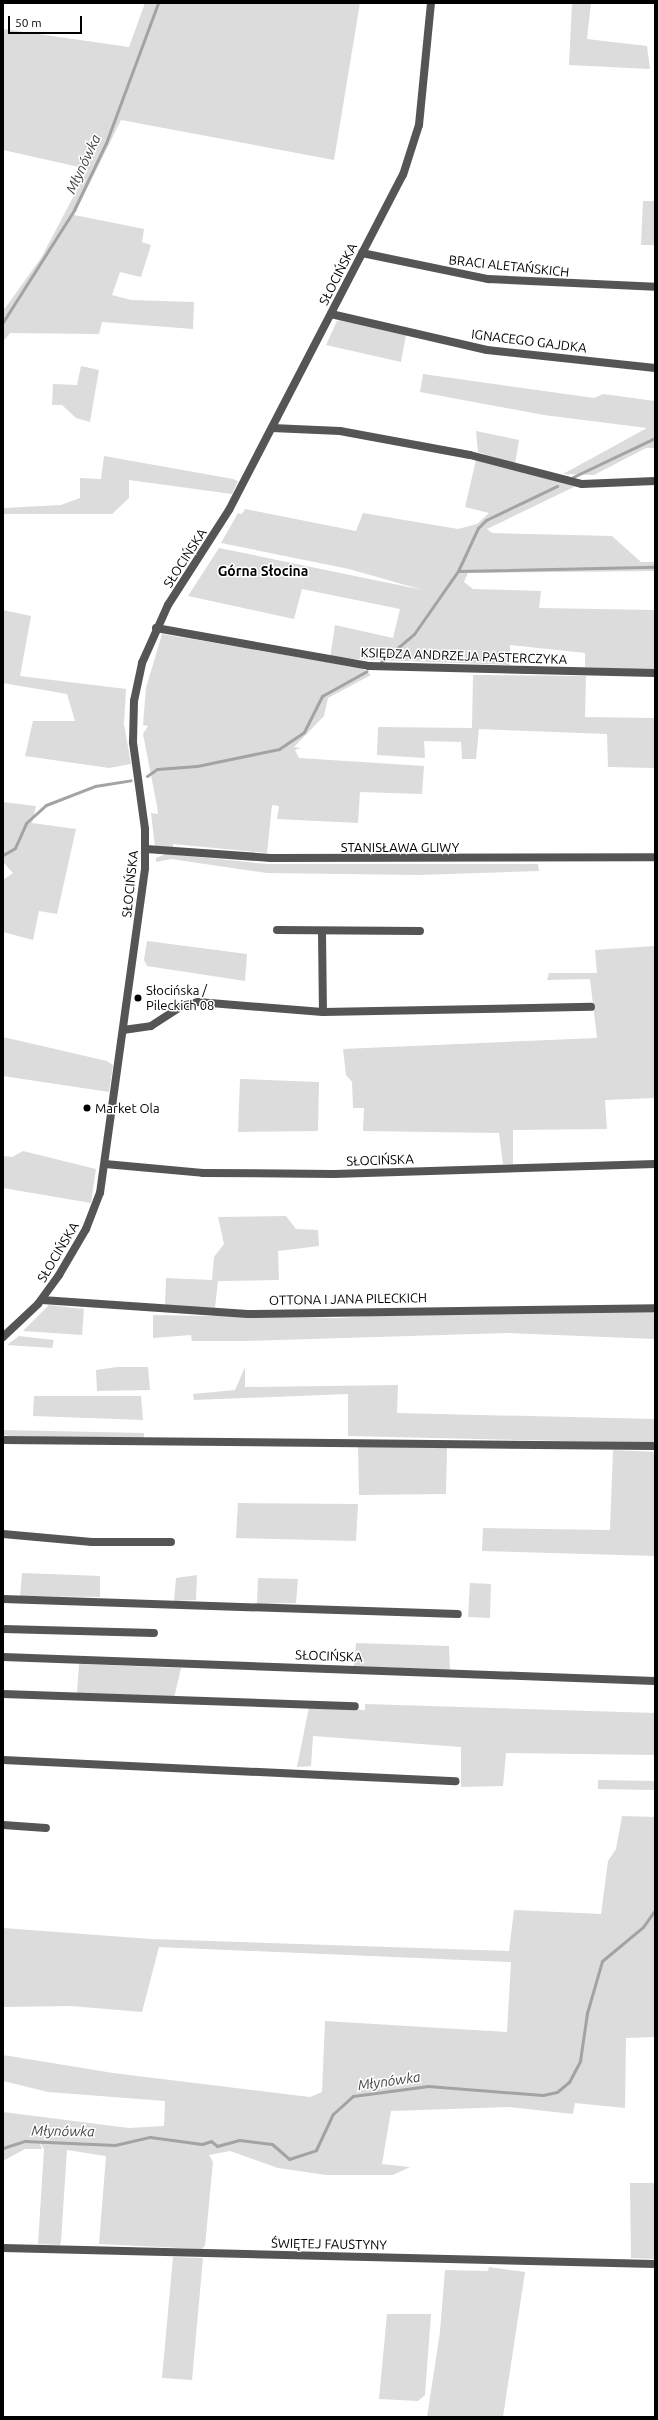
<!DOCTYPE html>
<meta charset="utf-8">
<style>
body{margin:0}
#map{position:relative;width:658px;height:2420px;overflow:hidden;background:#fff;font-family:Ubuntu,sans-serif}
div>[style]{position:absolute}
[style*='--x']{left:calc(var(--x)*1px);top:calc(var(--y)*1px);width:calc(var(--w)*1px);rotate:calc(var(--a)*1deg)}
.green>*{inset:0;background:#dcdcdc}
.stream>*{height:3px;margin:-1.5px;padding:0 1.5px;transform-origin:1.5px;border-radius:1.5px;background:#a3a3a3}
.minor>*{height:8px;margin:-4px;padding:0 4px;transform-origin:4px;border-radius:4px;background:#555}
.tertiary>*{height:8px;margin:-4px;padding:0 4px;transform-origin:4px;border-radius:4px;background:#555}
.dots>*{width:11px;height:11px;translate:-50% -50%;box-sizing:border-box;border:2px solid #fff;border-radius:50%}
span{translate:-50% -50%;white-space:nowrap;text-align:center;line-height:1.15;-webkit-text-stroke:3px #fff;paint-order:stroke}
.street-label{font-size:13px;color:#000}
.poi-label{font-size:13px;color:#000}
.left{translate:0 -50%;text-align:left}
.water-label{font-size:14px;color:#444;font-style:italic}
.neighbourhood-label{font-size:14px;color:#000;font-weight:700}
.frame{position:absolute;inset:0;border:4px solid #000;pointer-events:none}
.scale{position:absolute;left:8px;top:16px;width:74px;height:18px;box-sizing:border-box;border:2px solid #000;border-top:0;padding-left:5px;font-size:12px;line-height:14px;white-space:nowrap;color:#000;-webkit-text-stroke:3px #fff;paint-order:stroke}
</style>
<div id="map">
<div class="green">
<i style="clip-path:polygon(145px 3px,360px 3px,334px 160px,121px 120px,74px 215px,144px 229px,142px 242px,151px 245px,141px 277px,120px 272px,112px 295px,131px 300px,194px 302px,193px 329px,102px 322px,99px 334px,10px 333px,3px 342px,3px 311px,41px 258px,88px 169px,3px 150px,3px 29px,129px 47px)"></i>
<i style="clip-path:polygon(572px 3px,591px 3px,587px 39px,647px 46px,650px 69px,569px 65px)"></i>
<i style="clip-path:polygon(643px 201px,655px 201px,655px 245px,641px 245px)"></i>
<i style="clip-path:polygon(341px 320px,406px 335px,401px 362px,326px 345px,337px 321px)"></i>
<i style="clip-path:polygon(81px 366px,99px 370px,90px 422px,76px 418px,62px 405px,52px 405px,53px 384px,77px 385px)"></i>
<i style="clip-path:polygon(423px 374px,594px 398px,603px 394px,655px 401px,655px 448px,646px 448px,594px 475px,563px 474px,647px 428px,544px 415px,420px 392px)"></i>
<i style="clip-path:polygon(476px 431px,519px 440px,515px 464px,478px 452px)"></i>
<i style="clip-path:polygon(104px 456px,233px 479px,238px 481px,232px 494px,129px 480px,129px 498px,112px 514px,3px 514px,3px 508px,61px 505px,80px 498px,80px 478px,101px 479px)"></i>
<i style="clip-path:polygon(476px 460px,576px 486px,487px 529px,492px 533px,612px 536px,641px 562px,655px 562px,655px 571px,468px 573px,464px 582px,473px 589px,541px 591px,539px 608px,655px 610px,655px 670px,585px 667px,585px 653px,510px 645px,510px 665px,330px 658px,335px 625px,393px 638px,400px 609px,302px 589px,294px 619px,188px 596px,219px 548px,423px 590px,349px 569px,221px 543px,238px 513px,242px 514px,245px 509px,356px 531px,363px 513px,458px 529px,477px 524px,489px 513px,465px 507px)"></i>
<i style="clip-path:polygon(3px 610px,31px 616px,20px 676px,126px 689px,124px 724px,131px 764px,109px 768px,25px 756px,33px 721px,75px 721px,67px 694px,3px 683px)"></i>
<i style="clip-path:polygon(162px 634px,362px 668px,371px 675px,328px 698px,324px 716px,294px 747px,301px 748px,295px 750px,299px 758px,424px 766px,422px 794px,360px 792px,358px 823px,277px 819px,279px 806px,272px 805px,267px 853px,173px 844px,173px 847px,155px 847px,151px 813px,158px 814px,157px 806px,143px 734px,148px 726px,143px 725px,146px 688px)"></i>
<i style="clip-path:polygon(473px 675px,586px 676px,585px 717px,655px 718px,655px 768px,608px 767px,607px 734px,479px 729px,476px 759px,462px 759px,461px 742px,424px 741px,425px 758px,377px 755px,378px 727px,472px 728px)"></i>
<i style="clip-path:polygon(3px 802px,36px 806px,32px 823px,76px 829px,57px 914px,39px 911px,33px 940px,3px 932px,3px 880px,13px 873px,3px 862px)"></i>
<i style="clip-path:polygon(166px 854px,268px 864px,538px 864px,539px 871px,419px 875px,267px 873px,171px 859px,156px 862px,156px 858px)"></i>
<i style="clip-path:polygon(147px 941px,247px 954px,245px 981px,147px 966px,144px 960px)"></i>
<i style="clip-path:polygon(655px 946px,655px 1098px,605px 1100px,607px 1129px,513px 1130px,513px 1164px,503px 1164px,499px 1133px,363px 1131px,364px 1108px,353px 1108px,352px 1082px,346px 1075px,343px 1049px,597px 1038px,590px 979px,547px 980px,549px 973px,597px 973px,595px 950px)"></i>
<i style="clip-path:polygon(3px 1037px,107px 1061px,113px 1065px,109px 1092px,3px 1076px)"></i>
<i style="clip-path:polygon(240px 1079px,319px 1082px,318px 1131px,238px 1132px)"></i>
<i style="clip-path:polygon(23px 1151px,96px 1169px,91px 1203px,3px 1188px,3px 1156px,12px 1157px)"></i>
<i style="clip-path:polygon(286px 1216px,296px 1229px,318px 1230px,319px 1246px,278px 1251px,279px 1280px,218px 1281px,215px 1308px,165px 1306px,166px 1278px,212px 1280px,214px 1257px,224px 1244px,218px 1217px)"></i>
<i style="clip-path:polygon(49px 1305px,84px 1309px,82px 1335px,23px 1331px)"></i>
<i style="clip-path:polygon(452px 1311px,655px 1311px,655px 1339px,508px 1333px,244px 1341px,192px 1341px,191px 1335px,153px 1338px,153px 1315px,337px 1318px)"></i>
<i style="clip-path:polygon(19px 1336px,54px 1340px,52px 1348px,7px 1345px)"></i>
<i style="clip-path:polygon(117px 1367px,148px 1367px,150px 1390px,97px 1391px,96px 1370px)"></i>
<i style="clip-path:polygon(245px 1367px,245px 1387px,398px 1385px,397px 1413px,655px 1419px,655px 1443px,348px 1436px,348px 1394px,194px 1400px,193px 1394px,235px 1390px)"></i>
<i style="clip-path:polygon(34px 1396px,141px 1396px,143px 1420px,33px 1416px)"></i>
<i style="clip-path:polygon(3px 1430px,144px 1433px,144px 1440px,11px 1436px,3px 1435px)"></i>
<i style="clip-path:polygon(358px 1446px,447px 1448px,446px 1494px,359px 1495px)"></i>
<i style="clip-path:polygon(613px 1450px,655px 1452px,655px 1556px,482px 1551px,483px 1528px,610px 1530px)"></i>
<i style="clip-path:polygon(238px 1503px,358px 1504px,356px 1541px,236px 1538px)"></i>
<i style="clip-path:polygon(22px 1573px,100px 1576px,100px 1597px,20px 1596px)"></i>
<i style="clip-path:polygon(197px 1575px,196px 1600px,174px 1601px,176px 1578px)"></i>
<i style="clip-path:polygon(258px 1578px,298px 1579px,296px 1603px,257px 1604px)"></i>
<i style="clip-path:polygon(470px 1583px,491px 1584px,490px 1618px,468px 1617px)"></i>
<i style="clip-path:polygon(356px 1643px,449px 1646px,450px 1670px,354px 1666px)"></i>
<i style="clip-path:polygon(79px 1664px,181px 1668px,174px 1698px,77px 1694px)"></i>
<i style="clip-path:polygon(365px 1704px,655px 1713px,655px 1755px,506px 1753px,503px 1786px,461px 1787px,461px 1747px,313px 1736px,311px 1766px,297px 1767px,309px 1707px,365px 1710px)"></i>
<i style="clip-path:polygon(598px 1780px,655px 1781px,655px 1790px,598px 1789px)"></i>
<i style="clip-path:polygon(622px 1816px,655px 1817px,655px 2037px,626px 2038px,625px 2108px,575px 2103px,573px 2114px,509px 2107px,391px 2111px,382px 2164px,410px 2167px,393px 2175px,326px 2175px,278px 2168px,230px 2151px,209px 2155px,213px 2162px,205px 2246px,201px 2249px,99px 2244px,106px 2156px,67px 2150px,61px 2241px,60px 2245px,38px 2244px,44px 2149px,39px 2141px,42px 2149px,25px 2149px,3px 2161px,3px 2112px,129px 2128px,164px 2126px,165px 2101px,48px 2092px,3px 2081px,3px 2055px,113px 2073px,310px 2097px,322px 2092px,325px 2021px,507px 2032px,511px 1962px,159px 1947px,142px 2012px,71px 2006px,3px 2007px,3px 1928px,151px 1939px,509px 1951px,514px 1910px,601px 1914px,608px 1861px,616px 1849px)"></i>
<i style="clip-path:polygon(630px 2183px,655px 2183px,655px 2259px,631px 2258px)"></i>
<i style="clip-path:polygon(173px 2257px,203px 2258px,192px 2380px,162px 2378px)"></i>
<i style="clip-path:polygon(489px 2267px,525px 2272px,503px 2417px,427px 2417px,440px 2332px,445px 2270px,488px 2271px)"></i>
<i style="clip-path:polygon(387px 2314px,431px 2314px,425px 2395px,418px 2401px,379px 2399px)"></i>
</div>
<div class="stream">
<i style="--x:3;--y:322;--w:133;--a:-57.6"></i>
<i style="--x:74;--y:210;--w:74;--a:-64.5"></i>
<i style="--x:106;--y:143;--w:149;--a:-69.6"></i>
<i style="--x:573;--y:477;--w:91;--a:-25.4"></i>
<i style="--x:458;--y:571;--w:47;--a:-65.1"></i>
<i style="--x:478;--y:528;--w:11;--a:-45"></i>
<i style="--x:486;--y:520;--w:79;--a:-25.6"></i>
<i style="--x:381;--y:662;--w:43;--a:-40.3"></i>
<i style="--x:414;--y:634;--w:77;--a:-55.1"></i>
<i style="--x:458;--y:571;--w:197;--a:-1.2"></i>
<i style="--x:147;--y:776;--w:12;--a:-35"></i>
<i style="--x:157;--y:769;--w:40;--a:-4.3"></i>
<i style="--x:197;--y:766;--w:84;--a:-11.7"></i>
<i style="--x:279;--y:749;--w:30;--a:-34"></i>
<i style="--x:304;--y:732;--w:40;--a:-63.4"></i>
<i style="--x:322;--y:696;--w:51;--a:-29.1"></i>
<i style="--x:3;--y:855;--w:14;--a:-30"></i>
<i style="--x:15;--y:848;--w:27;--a:-66"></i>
<i style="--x:26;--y:823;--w:27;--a:-42"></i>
<i style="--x:46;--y:805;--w:53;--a:-21.2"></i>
<i style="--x:95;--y:786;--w:36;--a:-9"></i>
<i style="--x:3;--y:2148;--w:23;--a:-18"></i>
<i style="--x:25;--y:2141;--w:90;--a:2.5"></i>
<i style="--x:115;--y:2145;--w:36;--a:-13"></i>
<i style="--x:150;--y:2137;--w:52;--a:7.7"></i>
<i style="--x:202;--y:2144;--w:9;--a:-18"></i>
<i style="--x:211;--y:2141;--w:8;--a:40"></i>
<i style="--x:217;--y:2146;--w:23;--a:-15"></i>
<i style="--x:239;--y:2140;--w:33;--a:7"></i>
<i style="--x:272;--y:2144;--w:23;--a:41"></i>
<i style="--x:289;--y:2159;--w:28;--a:-18"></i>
<i style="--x:316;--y:2150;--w:40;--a:-65"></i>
<i style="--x:333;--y:2114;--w:27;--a:-42"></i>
<i style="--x:353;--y:2096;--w:76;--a:-7.6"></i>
<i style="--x:428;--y:2086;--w:115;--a:4.5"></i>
<i style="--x:543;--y:2095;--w:14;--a:-12"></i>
<i style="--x:557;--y:2092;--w:16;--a:-40"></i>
<i style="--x:569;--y:2082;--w:24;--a:-62"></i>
<i style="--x:580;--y:2061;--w:49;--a:-81.7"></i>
<i style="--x:587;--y:2013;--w:54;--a:-73.9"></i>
<i style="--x:602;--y:1961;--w:53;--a:-39.7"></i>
<i style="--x:643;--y:1927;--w:21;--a:-55"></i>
</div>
<div class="minor">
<i style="--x:362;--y:253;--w:129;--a:11.7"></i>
<i style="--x:488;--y:279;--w:167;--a:2.7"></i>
<i style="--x:331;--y:314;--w:160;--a:13"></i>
<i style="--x:487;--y:350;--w:169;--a:6.1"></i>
<i style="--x:272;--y:428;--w:68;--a:2.5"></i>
<i style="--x:340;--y:431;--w:132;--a:10.5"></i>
<i style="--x:470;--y:455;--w:116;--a:14.5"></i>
<i style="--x:582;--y:484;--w:73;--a:-2.4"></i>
<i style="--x:156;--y:628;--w:216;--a:10.1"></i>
<i style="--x:369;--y:666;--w:286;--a:1.4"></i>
<i style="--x:146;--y:849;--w:125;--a:4.1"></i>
<i style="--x:271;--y:858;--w:384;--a:-0.1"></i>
<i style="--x:277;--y:930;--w:143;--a:0.4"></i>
<i style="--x:322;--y:932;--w:80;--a:89.3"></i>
<i style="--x:123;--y:1030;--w:28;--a:-8"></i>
<i style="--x:151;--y:1026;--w:37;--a:-33"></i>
<i style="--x:182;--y:1006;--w:16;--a:-14"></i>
<i style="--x:198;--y:1002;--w:125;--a:4.6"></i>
<i style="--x:323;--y:1012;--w:268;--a:-1.1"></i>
<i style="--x:105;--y:1164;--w:98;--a:5.2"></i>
<i style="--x:203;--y:1173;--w:131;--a:0.4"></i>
<i style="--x:334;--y:1174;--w:321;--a:-1.8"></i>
<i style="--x:42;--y:1300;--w:206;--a:3.9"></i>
<i style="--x:248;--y:1314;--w:407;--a:-0.8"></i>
<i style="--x:3;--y:1440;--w:652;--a:0.53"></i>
<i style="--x:3;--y:1534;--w:89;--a:5.1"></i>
<i style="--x:92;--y:1542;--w:79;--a:0"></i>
<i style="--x:3;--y:1599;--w:455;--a:1.9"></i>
<i style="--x:3;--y:1629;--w:151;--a:1.5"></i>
<i style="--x:3;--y:1657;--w:652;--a:2.11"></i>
<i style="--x:3;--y:1694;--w:352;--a:2"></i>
<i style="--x:3;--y:1760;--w:453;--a:2.7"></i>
<i style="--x:3;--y:1825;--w:43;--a:4"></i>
<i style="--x:3;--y:2248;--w:652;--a:1.41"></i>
</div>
<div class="tertiary">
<i style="--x:3;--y:1337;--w:48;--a:-43.3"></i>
<i style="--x:38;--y:1304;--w:36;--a:-54"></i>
<i style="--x:59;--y:1275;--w:53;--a:-59.6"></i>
<i style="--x:86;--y:1229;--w:39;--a:-69"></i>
<i style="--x:100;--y:1193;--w:328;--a:-82.1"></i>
<i style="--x:145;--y:868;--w:39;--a:-90"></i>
<i style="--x:145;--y:829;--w:88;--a:-97.9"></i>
<i style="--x:133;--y:742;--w:41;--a:-88.6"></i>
<i style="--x:134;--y:701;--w:39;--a:-78"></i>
<i style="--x:142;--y:663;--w:64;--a:-65.9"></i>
<i style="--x:168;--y:605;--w:113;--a:-57.3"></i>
<i style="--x:229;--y:510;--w:377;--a:-62.6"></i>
<i style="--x:403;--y:175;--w:52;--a:-72.3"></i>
<i style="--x:419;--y:125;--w:123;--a:-84.4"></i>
</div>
<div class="dots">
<i style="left:138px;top:998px;background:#000"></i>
<i style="left:87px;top:1108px;background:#000"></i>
</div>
<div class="street-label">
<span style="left:509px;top:266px;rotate:6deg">BRACI ALETAŃSKICH</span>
<span style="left:338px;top:274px;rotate:-63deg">SŁOCIŃSKA</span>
<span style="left:529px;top:341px;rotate:7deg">IGNACEGO GAJDKA</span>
<span style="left:185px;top:558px;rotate:-57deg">SŁOCIŃSKA</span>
<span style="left:464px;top:656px;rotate:2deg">KSIĘDZA ANDRZEJA PASTERCZYKA</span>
<span style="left:400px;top:847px">STANISŁAWA GLIWY</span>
<span style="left:130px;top:884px;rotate:-84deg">SŁOCIŃSKA</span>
<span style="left:380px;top:1160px;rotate:-2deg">SŁOCIŃSKA</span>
<span style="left:58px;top:1252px;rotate:-59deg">SŁOCIŃSKA</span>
<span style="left:348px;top:1299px;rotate:-1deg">OTTONA I JANA PILECKICH</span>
<span style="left:329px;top:1656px;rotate:2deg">SŁOCIŃSKA</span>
<span style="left:329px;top:2244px;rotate:1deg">ŚWIĘTEJ FAUSTYNY</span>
</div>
<div class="poi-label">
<span class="left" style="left:146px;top:998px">Słocińska /<br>Pileckich 08</span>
<span class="left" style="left:95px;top:1108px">Market Ola</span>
</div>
<div class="water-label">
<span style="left:83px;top:164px;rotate:-65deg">Młynówka</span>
<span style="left:389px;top:2081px;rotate:-8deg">Młynówka</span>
<span style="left:63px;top:2131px;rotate:1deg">Młynówka</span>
</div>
<div class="neighbourhood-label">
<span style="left:263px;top:571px">Górna Słocina</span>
</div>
<div class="frame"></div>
<div class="scale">50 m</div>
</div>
